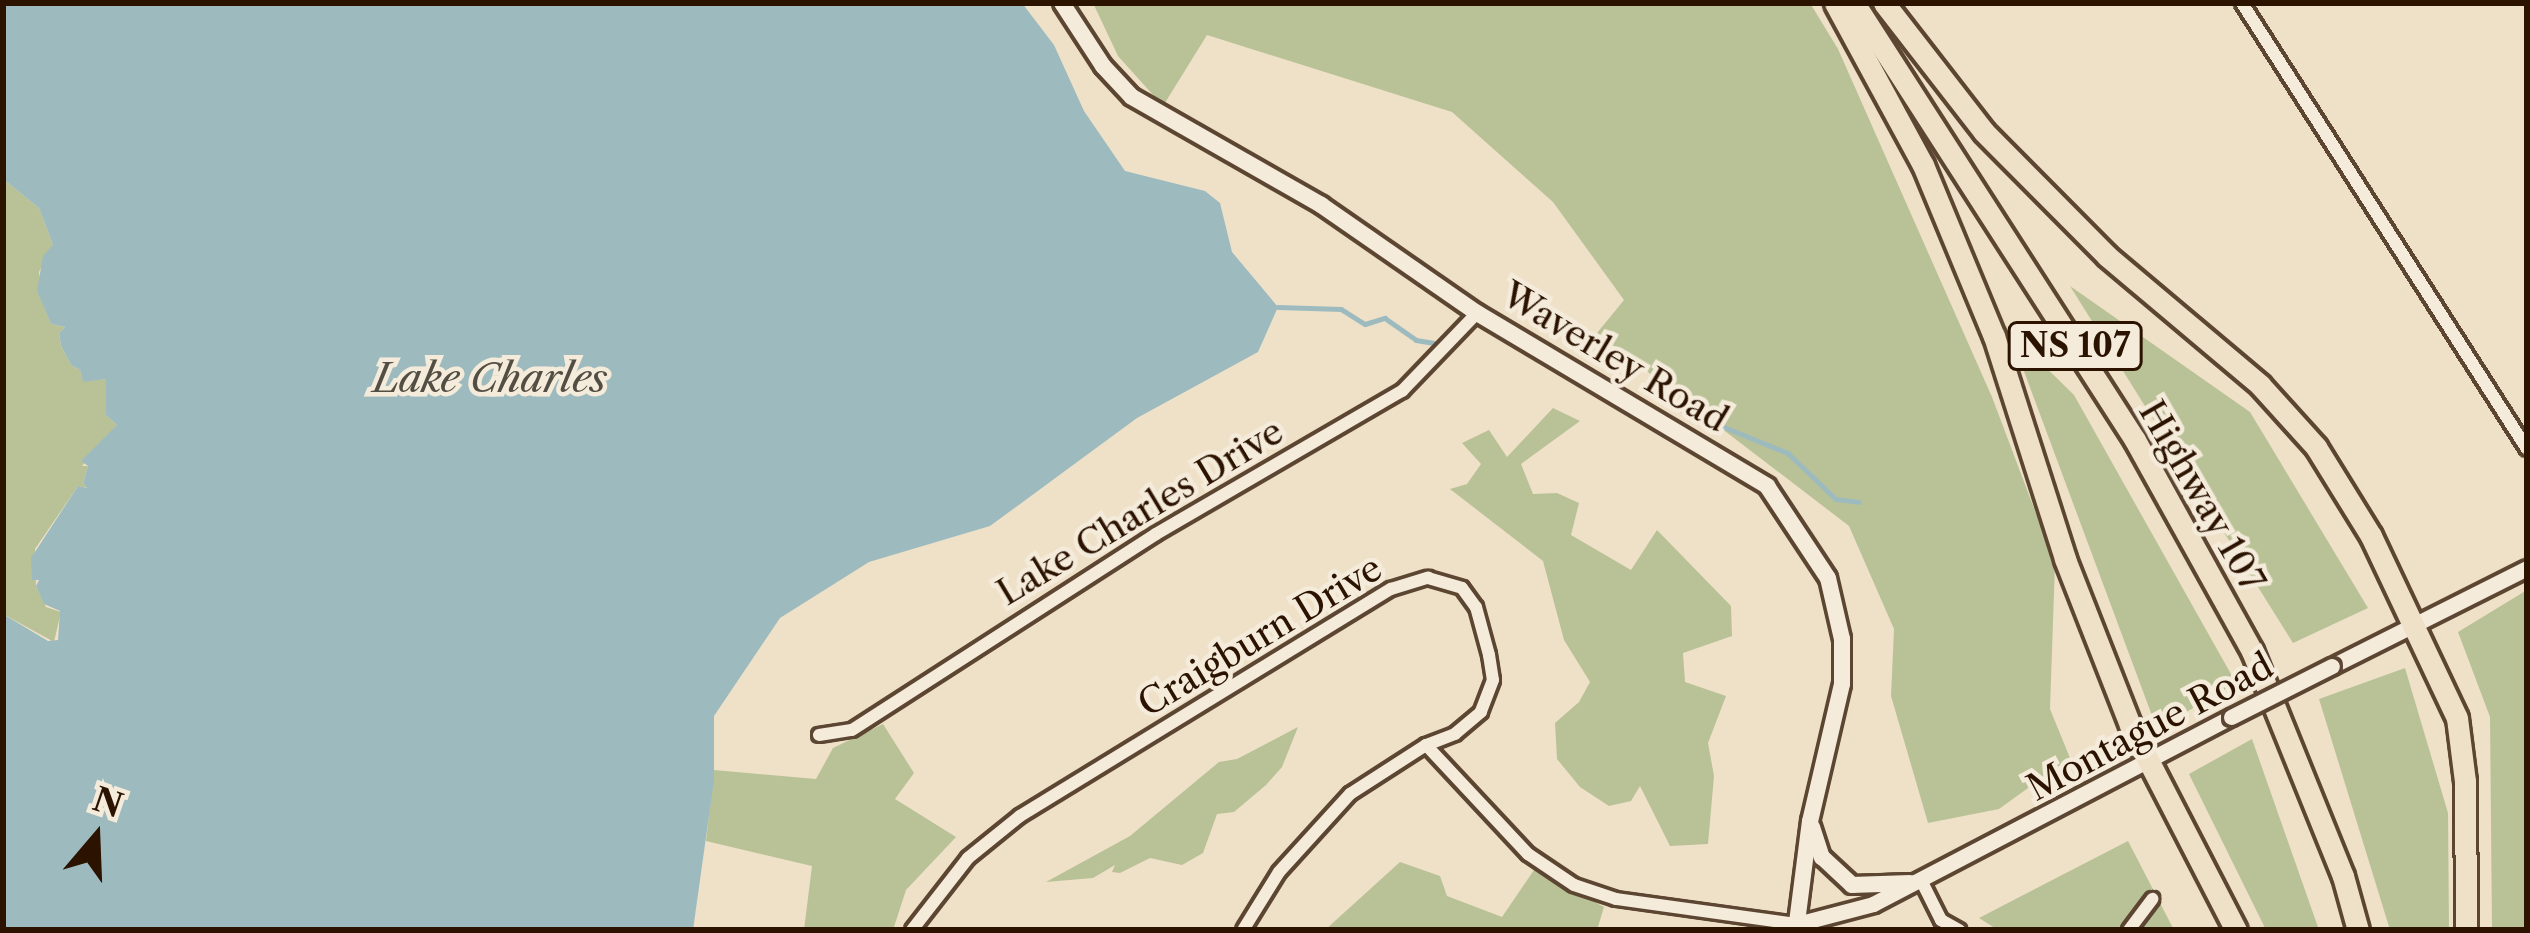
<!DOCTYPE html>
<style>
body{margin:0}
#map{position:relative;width:2530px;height:933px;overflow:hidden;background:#efe0c8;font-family:"Libre Caslon Text",serif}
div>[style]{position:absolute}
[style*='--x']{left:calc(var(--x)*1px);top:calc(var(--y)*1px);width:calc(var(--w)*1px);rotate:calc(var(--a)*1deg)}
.green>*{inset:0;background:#b9c296}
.water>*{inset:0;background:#9dbbbf}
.stream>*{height:4.5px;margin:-2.25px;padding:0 2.25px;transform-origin:2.25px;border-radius:2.25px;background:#9dbbbf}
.roads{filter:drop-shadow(3px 0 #5c4632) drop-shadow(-3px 0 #5c4632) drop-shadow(0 3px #5c4632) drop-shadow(0 -3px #5c4632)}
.minor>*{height:12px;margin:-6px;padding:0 6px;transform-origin:6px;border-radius:6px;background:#f5ebdb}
.tertiary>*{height:15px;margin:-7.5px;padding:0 7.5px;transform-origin:7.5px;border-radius:7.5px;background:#f5ebdb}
.secondary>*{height:16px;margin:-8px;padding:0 8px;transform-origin:8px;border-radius:8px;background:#f5ebdb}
.motorway>*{height:21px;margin:-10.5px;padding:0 10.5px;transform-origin:10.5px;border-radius:10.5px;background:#efe0c8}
.bridges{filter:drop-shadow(3px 0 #5c4632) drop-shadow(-3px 0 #5c4632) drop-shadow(0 3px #5c4632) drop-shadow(0 -3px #5c4632)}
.tertiary-bridge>*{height:15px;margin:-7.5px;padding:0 7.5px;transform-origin:7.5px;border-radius:7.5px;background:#f5ebdb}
span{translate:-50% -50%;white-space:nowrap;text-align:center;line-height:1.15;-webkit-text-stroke:9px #f5ebdb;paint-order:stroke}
.shield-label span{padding:3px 9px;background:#f5ebdb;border:3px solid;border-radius:9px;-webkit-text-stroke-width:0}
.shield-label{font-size:33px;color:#2b1300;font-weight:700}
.street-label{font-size:36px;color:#2b1300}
.water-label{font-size:39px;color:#534e43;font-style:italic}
.frame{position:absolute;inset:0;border:6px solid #2b1300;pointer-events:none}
.north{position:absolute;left:36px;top:777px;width:120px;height:120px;-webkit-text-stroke:9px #f5ebdb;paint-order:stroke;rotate:19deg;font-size:33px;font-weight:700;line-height:48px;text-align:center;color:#2b1300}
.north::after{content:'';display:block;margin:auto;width:42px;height:54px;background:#2b1300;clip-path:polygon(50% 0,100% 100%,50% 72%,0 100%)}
</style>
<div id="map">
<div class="green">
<i style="clip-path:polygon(1093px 3px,1810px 3px,1838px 49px,1992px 397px,2055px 564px,2050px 709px,2070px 758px,1999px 809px,1928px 823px,1891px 696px,1894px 629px,1849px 526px,1597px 333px,1624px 300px,1553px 202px,1452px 112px,1207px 35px,1163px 106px,1118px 56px)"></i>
<i style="clip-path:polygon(3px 179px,39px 208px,53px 245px,39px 272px,43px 304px,51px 324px,65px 327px,59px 333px,61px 346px,71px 365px,80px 370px,83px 381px,106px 379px,106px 415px,117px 425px,82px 466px,88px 466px,83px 483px,87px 488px,78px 486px,35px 549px,36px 586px,46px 607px,61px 612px,54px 642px,3px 614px)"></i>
<i style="clip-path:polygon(2070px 286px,2250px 412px,2368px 608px,2293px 643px)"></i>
<i style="clip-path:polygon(2009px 331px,2074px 395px,2236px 683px,2157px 729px)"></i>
<i style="clip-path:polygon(1553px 408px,1580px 421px,1521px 464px,1533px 494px,1557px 493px,1579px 503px,1571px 535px,1631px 570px,1657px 530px,1731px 606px,1732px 636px,1683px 653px,1685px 682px,1726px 696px,1708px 743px,1714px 776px,1708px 844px,1670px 846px,1640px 786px,1631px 801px,1609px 806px,1580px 787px,1557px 759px,1555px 723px,1579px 702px,1590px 682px,1564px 640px,1543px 561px,1450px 489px,1467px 484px,1481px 464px,1462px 443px,1489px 430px,1507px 457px)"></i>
<i style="clip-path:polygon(2527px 590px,2527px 930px,2492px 930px,2490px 717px,2458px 632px)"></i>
<i style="clip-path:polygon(2405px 668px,2448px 813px,2449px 930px,2390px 930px,2319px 699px)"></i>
<i style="clip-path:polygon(883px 724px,914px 773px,895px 799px,956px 837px,906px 890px,893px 930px,804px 930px,812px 866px,706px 841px,714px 770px,816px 779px,833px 748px)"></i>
<i style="clip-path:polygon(1298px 727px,1282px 767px,1266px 785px,1234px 812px,1217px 814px,1203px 853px,1182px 865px,1150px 858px,1120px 873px,1112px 872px,1115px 865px,1093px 878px,1046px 882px,1130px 836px,1219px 762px,1237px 759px)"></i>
<i style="clip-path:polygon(2252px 739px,2319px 930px,2266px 930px,2189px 774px)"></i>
<i style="clip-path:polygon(2128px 841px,2174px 930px,1998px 930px,1979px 918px)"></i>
<i style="clip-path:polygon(1400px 862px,1440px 876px,1447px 896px,1502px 917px,1534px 870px,1604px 907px,1597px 930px,1325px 930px)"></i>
</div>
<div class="water">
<i style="clip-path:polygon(3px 3px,1022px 3px,1054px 45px,1084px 111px,1125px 171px,1205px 191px,1220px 203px,1232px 252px,1278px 307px,1258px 352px,1137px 418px,990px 526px,869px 562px,780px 618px,714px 716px,714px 780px,693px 930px,3px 930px,3px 614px,48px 641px,58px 640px,60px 611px,44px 604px,36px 586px,39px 580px,32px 580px,31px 558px,78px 486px,87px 488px,83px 483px,88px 466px,81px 461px,117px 425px,106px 415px,106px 379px,83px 382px,80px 370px,71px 365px,61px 346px,59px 333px,65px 327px,51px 324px,37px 291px,43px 256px,53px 245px,39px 208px,3px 179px)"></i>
</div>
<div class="stream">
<i style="--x:1278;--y:307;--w:63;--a:1.8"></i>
<i style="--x:1341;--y:309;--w:28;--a:32"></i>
<i style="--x:1365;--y:324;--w:21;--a:-17"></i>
<i style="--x:1385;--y:318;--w:38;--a:35"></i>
<i style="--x:1416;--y:340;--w:20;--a:9"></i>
<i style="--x:1680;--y:409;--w:117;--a:22.2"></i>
<i style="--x:1788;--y:453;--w:66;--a:43.8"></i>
<i style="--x:1836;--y:499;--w:23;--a:7"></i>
</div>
<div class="roads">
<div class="minor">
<i style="--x:2242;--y:3;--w:529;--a:57.42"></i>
<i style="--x:819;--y:735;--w:33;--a:-9"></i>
<i style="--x:852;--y:730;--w:362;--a:-32.8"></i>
<i style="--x:1156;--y:534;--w:285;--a:-30.2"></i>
<i style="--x:1402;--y:391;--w:108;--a:-46.1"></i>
<i style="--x:1426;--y:745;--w:149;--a:46.9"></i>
<i style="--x:1528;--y:854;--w:55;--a:34"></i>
<i style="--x:1574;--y:885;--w:44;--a:18.4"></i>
<i style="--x:1616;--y:899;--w:183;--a:7.9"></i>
<i style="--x:1921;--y:880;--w:45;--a:63.4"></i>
<i style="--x:1941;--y:920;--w:21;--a:29"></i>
<i style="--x:912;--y:930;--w:91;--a:-52.1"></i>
<i style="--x:968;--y:858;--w:67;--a:-38.9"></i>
<i style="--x:1020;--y:816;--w:435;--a:-31.5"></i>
<i style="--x:1391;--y:589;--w:39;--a:-17"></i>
<i style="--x:1428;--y:578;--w:35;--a:16"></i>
<i style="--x:1462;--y:588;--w:24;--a:54"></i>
<i style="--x:1476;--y:607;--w:50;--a:74.8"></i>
<i style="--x:1489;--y:655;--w:25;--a:81"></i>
<i style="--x:1493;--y:680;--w:34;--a:111"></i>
<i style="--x:1481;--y:712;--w:34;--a:140"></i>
<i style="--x:1455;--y:734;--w:31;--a:159"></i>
<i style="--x:1426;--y:745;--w:90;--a:147.2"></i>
<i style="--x:1350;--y:794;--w:105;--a:132.3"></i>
<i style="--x:1279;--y:872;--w:68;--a:121.8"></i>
<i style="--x:2129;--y:930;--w:39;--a:-53"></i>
</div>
<div class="tertiary">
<i style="--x:2332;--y:666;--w:218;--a:-26.7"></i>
<i style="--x:1797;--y:924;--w:79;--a:-14.7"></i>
<i style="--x:1873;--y:904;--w:404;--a:-27.6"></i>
</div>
<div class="secondary">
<i style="--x:1062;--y:3;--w:75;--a:56.9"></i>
<i style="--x:1103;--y:66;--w:42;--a:46.9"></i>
<i style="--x:1132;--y:97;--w:218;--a:29.7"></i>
<i style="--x:1321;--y:205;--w:190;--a:34.7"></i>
<i style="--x:1477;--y:313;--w:338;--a:30.8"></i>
<i style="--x:1767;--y:486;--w:110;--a:56.5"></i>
<i style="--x:1828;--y:578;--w:63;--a:77.1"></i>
<i style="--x:1842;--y:639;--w:45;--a:90"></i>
<i style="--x:1842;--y:684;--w:141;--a:103.1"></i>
<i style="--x:1810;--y:821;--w:110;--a:97.3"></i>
<i style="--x:1812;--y:827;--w:32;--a:72"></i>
<i style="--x:1822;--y:857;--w:41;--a:43"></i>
<i style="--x:1852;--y:885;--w:58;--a:-2"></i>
</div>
<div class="motorway">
<i style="--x:1835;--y:3;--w:184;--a:61.5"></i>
<i style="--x:1923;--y:165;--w:185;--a:67.5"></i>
<i style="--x:1994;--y:336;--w:234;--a:72.3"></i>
<i style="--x:2065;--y:559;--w:178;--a:68.6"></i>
<i style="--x:2130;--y:725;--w:231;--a:62.7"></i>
<i style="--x:1854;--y:3;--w:520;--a:57.26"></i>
<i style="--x:2135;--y:440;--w:241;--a:61"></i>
<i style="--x:2252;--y:651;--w:243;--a:68"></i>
<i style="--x:2343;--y:876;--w:56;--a:74.5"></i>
<i style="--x:1884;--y:3;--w:163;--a:52.2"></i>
<i style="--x:1984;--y:132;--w:175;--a:45.2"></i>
<i style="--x:2107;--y:256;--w:200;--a:40.1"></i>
<i style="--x:2260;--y:385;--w:84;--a:47.9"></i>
<i style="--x:2316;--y:447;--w:105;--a:58.3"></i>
<i style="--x:2371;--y:536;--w:201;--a:64.7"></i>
<i style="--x:2457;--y:718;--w:64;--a:82.8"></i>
<i style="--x:2465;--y:781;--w:149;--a:89.6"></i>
</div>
</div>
<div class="bridges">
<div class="tertiary-bridge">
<i style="--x:2231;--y:717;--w:113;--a:-26.8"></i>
</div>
</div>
<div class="shield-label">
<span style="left:2075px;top:346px">NS 107</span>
</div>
<div class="street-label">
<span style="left:1615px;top:357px;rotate:31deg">Waverley Road</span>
<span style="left:2202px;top:496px;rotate:60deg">Highway 107</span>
<span style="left:1140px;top:512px;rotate:-31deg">Lake Charles Drive</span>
<span style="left:1260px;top:636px;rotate:-31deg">Craigburn Drive</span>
<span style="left:2150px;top:727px;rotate:-28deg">Montague Road</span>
</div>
<div class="water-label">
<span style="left:490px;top:378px">Lake Charles</span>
</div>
<div class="frame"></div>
<div class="north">N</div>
</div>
